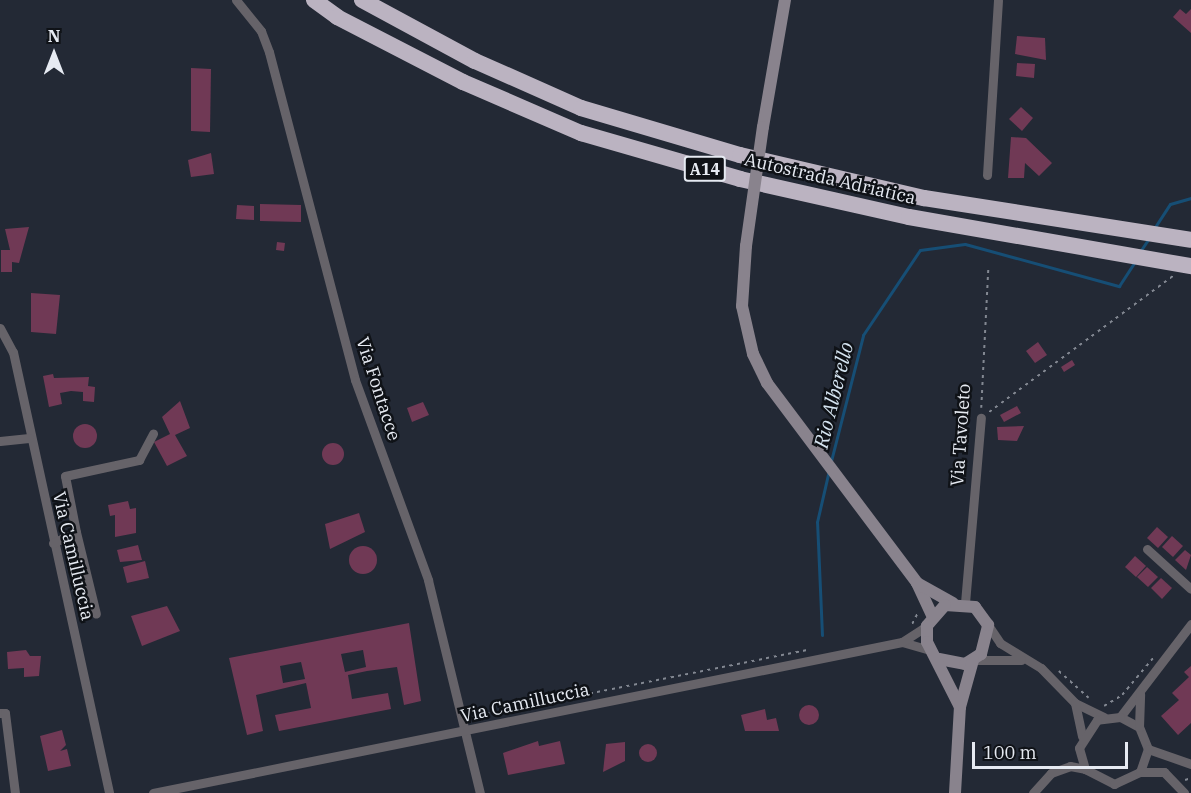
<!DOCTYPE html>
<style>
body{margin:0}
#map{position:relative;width:1191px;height:793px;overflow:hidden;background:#232935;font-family:"IBM Plex Serif",serif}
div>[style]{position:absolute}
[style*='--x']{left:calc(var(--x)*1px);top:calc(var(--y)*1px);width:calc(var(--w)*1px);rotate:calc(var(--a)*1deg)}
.stream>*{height:3px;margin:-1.5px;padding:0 1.5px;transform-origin:1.5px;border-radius:1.5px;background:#164e75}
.building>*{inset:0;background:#703955}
.round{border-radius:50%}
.path>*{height:1.5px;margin-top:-0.75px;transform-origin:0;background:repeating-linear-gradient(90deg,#838892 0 3px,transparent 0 7.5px)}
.street>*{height:9px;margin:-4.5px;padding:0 4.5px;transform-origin:4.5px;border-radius:4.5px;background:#666369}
.secondary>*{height:12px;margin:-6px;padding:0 6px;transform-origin:6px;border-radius:6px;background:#89838d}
.highway>*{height:16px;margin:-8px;padding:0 8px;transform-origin:8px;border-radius:8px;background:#bbb3c1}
.secondary-bridge>*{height:12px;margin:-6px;padding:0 6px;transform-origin:6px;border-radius:6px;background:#89838d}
span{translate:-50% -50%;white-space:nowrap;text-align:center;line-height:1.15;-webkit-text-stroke:5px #0f1217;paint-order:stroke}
.shield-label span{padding:2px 4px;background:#0f1217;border:2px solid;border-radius:4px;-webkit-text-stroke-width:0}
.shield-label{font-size:16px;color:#e6eaf2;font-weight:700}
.street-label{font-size:18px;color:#e6eaf2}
.water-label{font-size:20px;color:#d6e5f1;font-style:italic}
.north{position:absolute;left:24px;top:24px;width:60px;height:60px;-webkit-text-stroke:4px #0f1217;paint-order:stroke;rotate:0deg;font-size:16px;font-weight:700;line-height:24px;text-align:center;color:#e6eaf2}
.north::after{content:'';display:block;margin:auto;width:21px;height:27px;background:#e6eaf2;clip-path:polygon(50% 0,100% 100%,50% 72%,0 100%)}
.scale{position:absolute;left:972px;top:742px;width:156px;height:27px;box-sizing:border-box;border:3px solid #e6eaf2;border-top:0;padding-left:8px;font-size:18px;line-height:21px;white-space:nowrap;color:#e6eaf2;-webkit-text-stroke:4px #0f1217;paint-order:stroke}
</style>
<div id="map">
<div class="stream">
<i style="--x:1155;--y:227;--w:27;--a:-57"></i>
<i style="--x:1170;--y:204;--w:22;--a:-16"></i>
<i style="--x:1141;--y:250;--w:14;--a:-56"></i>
<i style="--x:831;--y:461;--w:130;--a:-75.7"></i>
<i style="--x:863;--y:335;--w:102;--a:-56.2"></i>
<i style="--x:920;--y:250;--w:45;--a:-7.6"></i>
<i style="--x:965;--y:244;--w:160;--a:15.3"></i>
<i style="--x:1119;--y:286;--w:30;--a:-57"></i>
<i style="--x:822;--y:635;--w:113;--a:-92.5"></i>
<i style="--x:817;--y:522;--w:53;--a:-77"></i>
</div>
<div class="building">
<i style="clip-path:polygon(1180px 9px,1186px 14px,1191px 9px,1191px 33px,1173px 17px)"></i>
<i style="clip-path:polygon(1017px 36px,1045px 38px,1046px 60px,1015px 54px)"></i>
<i style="clip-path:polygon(1017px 63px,1035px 64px,1034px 78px,1016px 76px)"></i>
<i style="clip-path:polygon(191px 68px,211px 69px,210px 132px,191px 131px)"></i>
<i style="clip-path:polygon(1021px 107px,1033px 118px,1022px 131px,1009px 119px)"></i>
<i style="clip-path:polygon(1011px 137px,1026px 138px,1052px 163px,1039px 176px,1025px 163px,1024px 178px,1008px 178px)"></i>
<i style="clip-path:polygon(211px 153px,214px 174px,191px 177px,188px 160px)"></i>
<i style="clip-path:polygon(260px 204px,301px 205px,301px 222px,260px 221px)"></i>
<i style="clip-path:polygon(237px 205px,254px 206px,254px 220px,236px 219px)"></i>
<i style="clip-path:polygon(29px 227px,19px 263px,12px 262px,12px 272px,1px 272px,1px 250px,10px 250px,5px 229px)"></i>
<i style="clip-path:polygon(277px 242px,285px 243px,284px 251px,276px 250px)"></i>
<i style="clip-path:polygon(31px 293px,60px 295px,56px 334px,31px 332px)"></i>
<i style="clip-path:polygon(1038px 342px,1047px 355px,1035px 363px,1026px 351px)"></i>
<i style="clip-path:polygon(1072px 360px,1075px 365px,1064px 372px,1061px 367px)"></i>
<i style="clip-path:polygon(53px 374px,54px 378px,89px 377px,88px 386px,95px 387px,94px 402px,83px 401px,83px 392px,71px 391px,60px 393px,62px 404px,49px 407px,43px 376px)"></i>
<i style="clip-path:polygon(180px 401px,190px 428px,175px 435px,187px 456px,167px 466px,154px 442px,170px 434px,162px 417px)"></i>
<i style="clip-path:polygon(423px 402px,429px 415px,412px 422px,407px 408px)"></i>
<i style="clip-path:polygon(1017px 406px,1021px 413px,1004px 422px,1000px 415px)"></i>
<i class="round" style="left:73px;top:424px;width:24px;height:24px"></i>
<i style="clip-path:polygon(1024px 426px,1017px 441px,998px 440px,997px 427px)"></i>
<i class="round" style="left:322px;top:443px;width:22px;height:22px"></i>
<i style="clip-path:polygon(128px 501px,130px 509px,136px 508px,136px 533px,115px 537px,115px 515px,110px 516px,108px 505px)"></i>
<i style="clip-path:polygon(359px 513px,365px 532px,330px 549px,325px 524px)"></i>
<i style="clip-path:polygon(1157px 527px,1168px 537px,1158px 548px,1147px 538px)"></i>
<i style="clip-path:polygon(1172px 536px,1183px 546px,1173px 557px,1162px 547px)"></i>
<i style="clip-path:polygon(138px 545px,142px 560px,120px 562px,117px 550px)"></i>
<i class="round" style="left:349px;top:546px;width:28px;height:28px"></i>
<i style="clip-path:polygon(1185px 550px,1191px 555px,1186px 570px,1175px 560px)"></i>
<i style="clip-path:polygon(1135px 556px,1146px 566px,1136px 577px,1125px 567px)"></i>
<i style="clip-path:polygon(145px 561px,149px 578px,127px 583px,123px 567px)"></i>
<i style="clip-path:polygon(1147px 567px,1158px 577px,1148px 587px,1137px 577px)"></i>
<i style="clip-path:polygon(1161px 578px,1172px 588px,1162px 599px,1151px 588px)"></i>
<i style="clip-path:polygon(167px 606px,180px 631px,142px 646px,131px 616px)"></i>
<i style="clip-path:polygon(evenodd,409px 623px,421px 701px,404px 705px,397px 667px,367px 671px,348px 675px,352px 699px,388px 693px,391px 709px,279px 731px,275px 715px,311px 708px,306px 683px,256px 695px,263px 731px,247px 735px,229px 658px,409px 623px,363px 650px,366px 667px,345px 672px,341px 654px,363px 650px,409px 623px,301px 662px,305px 679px,283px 683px,280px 666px,301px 662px)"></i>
<i style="clip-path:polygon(26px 650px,30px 656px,41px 656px,39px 676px,24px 677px,24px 668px,8px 669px,7px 652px)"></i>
<i style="clip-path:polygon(1191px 666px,1191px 723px,1178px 735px,1161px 716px,1179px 700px,1172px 693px,1189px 677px,1184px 672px)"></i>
<i class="round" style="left:799px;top:705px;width:20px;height:20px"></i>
<i style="clip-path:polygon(765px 709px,767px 720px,776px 718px,779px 731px,745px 731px,741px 715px)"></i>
<i style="clip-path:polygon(62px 730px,66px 745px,60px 751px,67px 749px,71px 766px,48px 771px,40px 736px)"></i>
<i style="clip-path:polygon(538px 741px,539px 746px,560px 741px,565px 764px,508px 775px,503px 753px)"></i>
<i style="clip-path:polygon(625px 742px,625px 761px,603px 772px,606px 744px)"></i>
<i class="round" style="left:639px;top:744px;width:18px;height:18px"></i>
</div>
<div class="path">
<i style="--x:981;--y:408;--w:140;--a:-87.1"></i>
<i style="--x:989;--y:412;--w:229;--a:-36.5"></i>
<i style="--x:912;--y:624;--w:13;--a:-63"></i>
<i style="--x:1059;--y:671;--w:40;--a:42"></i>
<i style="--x:1104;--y:706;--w:21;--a:-31"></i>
<i style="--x:1122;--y:695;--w:48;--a:-50"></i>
<i style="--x:472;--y:717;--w:343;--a:-11.3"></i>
<i style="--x:1185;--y:780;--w:6;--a:-18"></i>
</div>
<div class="street">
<i style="--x:236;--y:0;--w:40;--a:51"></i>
<i style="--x:261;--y:31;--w:22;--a:69"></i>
<i style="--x:269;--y:52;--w:339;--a:75.3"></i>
<i style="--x:355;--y:380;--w:213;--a:69.9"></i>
<i style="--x:428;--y:580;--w:219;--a:76.3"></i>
<i style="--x:987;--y:175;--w:175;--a:-86.4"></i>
<i style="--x:0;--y:328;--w:27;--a:62"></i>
<i style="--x:13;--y:352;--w:451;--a:77.7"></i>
<i style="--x:0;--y:441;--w:29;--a:-6"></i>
<i style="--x:76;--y:532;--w:84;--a:76.3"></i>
<i style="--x:53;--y:543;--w:25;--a:-26"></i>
<i style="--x:76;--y:532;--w:57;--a:-101.1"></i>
<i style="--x:65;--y:476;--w:76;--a:-12.2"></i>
<i style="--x:139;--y:460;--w:30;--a:-62"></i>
<i style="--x:1147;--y:549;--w:59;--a:42.3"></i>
<i style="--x:965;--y:603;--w:186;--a:-85.1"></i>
<i style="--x:988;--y:625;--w:22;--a:56"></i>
<i style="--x:1000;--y:643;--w:48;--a:31.4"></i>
<i style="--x:1041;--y:668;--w:49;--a:45.8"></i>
<i style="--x:1075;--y:703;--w:32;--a:26"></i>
<i style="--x:902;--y:642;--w:29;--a:16"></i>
<i style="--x:973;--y:660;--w:48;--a:0"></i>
<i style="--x:1075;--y:703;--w:34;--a:78"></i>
<i style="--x:0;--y:713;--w:5;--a:0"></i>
<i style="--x:5;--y:713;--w:81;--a:82.9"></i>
<i style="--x:1120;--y:717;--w:117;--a:-52.6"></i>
<i style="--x:1139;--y:727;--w:21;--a:-152"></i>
<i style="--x:1120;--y:717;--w:23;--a:173"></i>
<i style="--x:1097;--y:720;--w:33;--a:123"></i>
<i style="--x:1079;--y:748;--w:22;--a:74"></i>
<i style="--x:1085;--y:769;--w:33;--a:27"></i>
<i style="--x:1114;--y:784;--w:29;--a:-25"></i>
<i style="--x:1140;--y:772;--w:24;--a:-71"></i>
<i style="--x:1148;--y:749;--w:24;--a:-112"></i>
<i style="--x:1139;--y:727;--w:33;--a:-88"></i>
<i style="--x:1148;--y:749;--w:46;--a:19.2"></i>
<i style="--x:1140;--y:772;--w:24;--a:0"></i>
<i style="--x:1164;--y:772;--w:29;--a:46"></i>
<i style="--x:153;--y:793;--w:764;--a:-11.4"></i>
<i style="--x:902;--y:642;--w:30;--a:-33"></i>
<i style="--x:1033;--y:793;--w:27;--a:-48"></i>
<i style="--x:1051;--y:773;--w:20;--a:-20"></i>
<i style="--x:1070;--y:766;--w:15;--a:11"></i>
</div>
<div class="secondary">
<i style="--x:763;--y:127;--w:129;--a:-80.2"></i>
<i style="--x:746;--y:246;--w:60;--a:93.8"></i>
<i style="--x:742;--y:306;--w:49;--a:77.1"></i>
<i style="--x:753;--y:354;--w:32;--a:64"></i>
<i style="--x:767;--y:383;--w:250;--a:53.1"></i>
<i style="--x:917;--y:583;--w:35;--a:65"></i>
<i style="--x:917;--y:583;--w:41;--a:29.1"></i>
<i style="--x:939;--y:659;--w:26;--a:11"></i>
<i style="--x:965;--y:664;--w:19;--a:-32"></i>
<i style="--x:981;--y:654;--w:30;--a:-76"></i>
<i style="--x:988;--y:625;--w:22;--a:-126"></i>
<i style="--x:975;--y:607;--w:30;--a:-176"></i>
<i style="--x:945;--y:605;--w:28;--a:131"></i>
<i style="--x:927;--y:626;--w:16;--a:90"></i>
<i style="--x:927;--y:642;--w:73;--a:63.1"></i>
<i style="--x:955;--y:793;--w:86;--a:-86.7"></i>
<i style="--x:960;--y:707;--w:49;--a:-74.5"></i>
</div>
<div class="highway">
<i style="--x:314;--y:0;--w:29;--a:36"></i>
<i style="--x:337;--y:17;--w:142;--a:27.3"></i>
<i style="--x:463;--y:82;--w:129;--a:23.4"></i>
<i style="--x:581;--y:133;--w:166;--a:16.1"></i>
<i style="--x:740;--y:179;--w:173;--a:12.7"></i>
<i style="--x:909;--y:217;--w:286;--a:9.9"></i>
<i style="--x:362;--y:0;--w:128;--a:28.4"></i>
<i style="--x:475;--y:61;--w:116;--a:23.9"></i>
<i style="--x:581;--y:108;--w:166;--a:16.5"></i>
<i style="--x:740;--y:155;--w:189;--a:13.2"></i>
<i style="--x:924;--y:198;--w:270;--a:8.9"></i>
</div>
<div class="secondary-bridge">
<i style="--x:746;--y:246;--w:120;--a:-81.9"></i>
</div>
<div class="shield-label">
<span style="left:705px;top:169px">A14</span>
</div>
<div class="street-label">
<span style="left:830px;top:179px;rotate:13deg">Autostrada Adriatica</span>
<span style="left:378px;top:389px;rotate:72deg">Via Fontacce</span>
<span style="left:961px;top:435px;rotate:-86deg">Via Tavoleto</span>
<span style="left:73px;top:556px;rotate:77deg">Via Camilluccia</span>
<span style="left:525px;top:703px;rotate:-12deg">Via Camilluccia</span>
</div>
<div class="water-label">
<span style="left:833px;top:395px;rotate:-76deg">Rio Alberello</span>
</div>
<div class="north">N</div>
<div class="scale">100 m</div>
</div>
